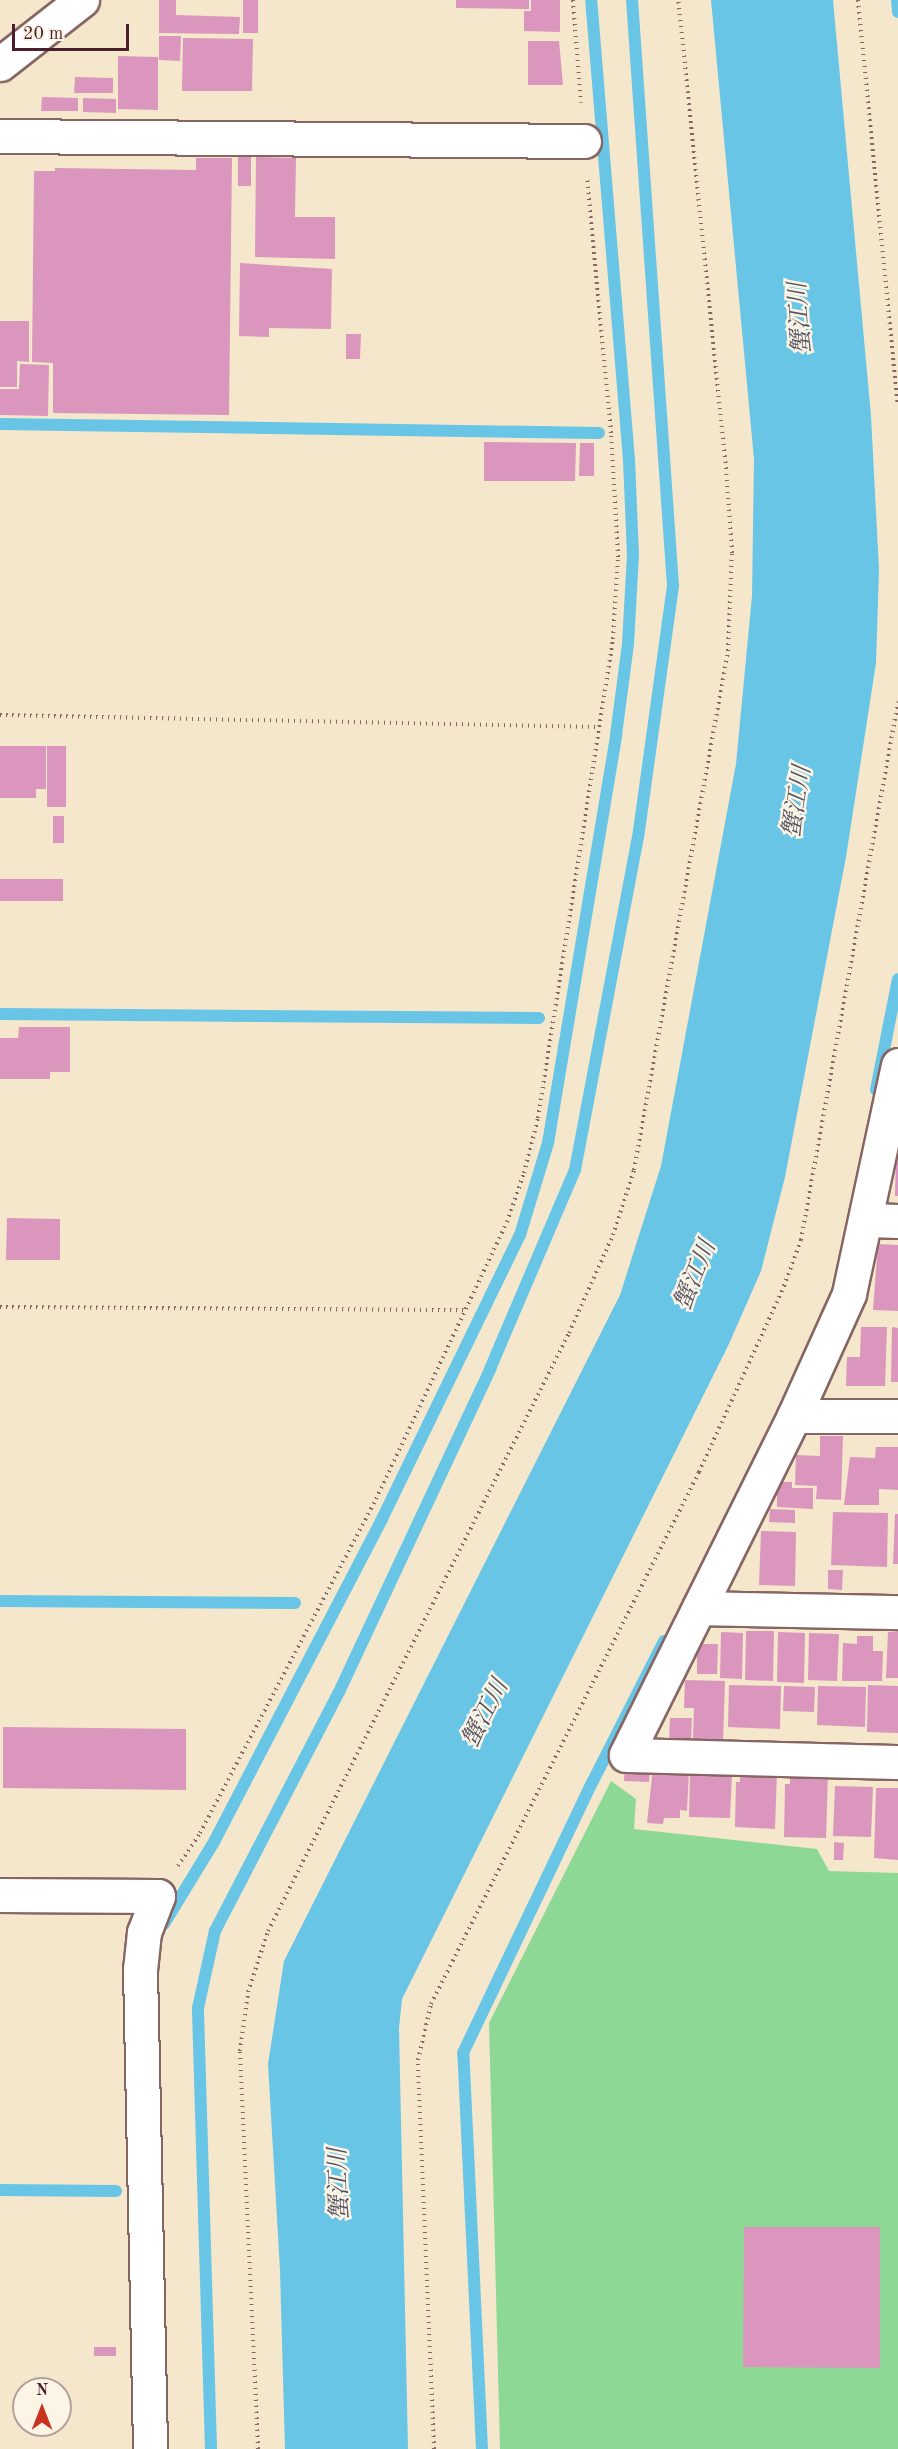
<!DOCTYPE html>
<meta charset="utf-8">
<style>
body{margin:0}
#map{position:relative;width:898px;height:2449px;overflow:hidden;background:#f4e7cc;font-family:"Old Standard TT","Noto Serif JP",serif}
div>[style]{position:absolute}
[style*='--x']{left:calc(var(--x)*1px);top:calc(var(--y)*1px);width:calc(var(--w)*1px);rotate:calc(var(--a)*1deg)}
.green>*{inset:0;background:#8ed895}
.water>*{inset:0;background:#68c5e6}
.stream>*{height:12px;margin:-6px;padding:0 6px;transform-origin:6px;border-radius:6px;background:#68c5e6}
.building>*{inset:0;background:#da96bc}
.path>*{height:4px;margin-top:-2px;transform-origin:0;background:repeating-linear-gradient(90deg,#866563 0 1.5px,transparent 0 6px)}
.roads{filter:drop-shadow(2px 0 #866563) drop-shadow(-2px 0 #866563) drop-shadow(0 2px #866563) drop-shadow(0 -2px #866563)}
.minor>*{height:33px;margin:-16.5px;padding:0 16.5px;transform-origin:16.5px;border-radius:16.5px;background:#fff}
span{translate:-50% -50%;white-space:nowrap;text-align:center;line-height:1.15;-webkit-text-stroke:5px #fcf5e5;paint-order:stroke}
.water-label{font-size:24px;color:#535163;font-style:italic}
.north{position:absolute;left:12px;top:2377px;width:60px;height:60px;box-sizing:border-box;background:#fcf5e5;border:2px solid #b59f9b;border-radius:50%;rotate:0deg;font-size:16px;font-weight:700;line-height:24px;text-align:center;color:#4a1f2b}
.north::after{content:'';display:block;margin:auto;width:21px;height:27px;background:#c8321e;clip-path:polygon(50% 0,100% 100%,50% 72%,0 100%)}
.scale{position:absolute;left:12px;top:24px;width:117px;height:27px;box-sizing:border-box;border:3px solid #4a1f2b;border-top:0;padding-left:8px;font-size:18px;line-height:21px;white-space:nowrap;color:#4a1f2b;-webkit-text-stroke:4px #fcf5e5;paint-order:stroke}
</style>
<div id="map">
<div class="green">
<i style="clip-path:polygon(611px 1781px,636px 1799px,634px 1829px,817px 1849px,829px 1871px,898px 1873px,898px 2449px,500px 2449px,489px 2023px)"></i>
</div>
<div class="water">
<i style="clip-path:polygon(711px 0,833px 0,871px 416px,879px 570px,876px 663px,846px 857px,785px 1177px,761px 1271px,728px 1346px,402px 1999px,399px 2028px,408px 2449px,285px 2449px,280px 2270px,268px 2064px,284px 1961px,620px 1295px,661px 1166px,736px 764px,752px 596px,754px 459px)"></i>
</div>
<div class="stream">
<i style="--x:897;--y:0;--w:12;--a:85"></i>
<i style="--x:0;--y:424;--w:599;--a:0.86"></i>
<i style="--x:0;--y:1014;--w:539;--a:0.43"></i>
<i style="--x:876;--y:1090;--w:113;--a:-78.8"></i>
<i style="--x:0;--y:1601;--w:295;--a:0.4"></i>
<i style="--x:164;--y:1924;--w:98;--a:-58.7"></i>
<i style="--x:215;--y:1840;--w:360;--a:-62.5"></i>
<i style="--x:381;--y:1521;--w:318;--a:-64.1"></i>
<i style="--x:520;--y:1235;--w:96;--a:-73.1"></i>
<i style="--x:548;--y:1143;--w:414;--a:-80.5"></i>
<i style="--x:616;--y:735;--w:92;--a:-82.5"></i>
<i style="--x:628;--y:644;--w:89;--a:-86.8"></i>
<i style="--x:633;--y:555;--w:95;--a:-92.4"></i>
<i style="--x:629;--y:460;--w:462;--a:-94.7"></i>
<i style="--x:0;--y:2190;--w:116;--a:0.5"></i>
<i style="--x:211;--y:2449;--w:441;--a:-91.7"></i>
<i style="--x:198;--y:2008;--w:79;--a:-77.6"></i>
<i style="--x:215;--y:1931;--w:269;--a:-62.6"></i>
<i style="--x:339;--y:1692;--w:357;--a:-64.9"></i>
<i style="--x:490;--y:1369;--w:216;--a:-66.9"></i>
<i style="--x:575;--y:1170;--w:338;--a:-79.3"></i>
<i style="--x:638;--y:838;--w:254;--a:-82.1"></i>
<i style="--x:673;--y:586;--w:587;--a:-94"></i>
<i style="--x:482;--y:2449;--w:396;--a:-92.7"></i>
<i style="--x:463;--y:2053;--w:301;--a:-64.5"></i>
<i style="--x:593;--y:1781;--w:157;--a:-63.1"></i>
</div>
<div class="building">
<i style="clip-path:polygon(159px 0,176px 0,176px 15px,240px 17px,239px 34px,159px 33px)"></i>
<i style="clip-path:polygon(243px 0,258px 0,258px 33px,243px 33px)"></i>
<i style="clip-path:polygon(456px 0,529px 0,529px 9px,456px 8px)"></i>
<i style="clip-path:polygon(531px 0,560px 0,560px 32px,524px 31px,524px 11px,531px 11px)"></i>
<i style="clip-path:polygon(159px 36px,181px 36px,180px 61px,159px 60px)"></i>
<i style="clip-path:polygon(183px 38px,253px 39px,252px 91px,182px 91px)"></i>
<i style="clip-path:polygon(528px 41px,559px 41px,563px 85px,528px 85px)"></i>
<i style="clip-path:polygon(118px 56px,158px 57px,158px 110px,118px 109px)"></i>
<i style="clip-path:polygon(75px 77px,113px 78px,113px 93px,74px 93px)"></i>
<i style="clip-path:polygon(42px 97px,78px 98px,78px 111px,41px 111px)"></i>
<i style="clip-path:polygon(83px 98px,116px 99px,116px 113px,83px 112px)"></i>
<i style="clip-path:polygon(238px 157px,251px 157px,251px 186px,238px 186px)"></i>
<i style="clip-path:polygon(256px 157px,296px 158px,295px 217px,335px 217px,335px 259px,255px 257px)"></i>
<i style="clip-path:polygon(196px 158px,232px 158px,229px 415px,53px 413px,53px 363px,32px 362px,34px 171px,55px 171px,55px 168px,196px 170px)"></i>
<i style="clip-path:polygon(240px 263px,332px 269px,331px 329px,269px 328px,269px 337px,239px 336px)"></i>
<i style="clip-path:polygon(0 321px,29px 321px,29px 362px,17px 361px,17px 387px,0 387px)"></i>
<i style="clip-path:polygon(346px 334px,361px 334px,360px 359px,346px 359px)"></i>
<i style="clip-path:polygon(20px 364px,49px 365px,48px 416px,0 415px,0 389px,19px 389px)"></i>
<i style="clip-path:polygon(484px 442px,576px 443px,575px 481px,484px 481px)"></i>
<i style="clip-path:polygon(580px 443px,594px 443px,594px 476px,579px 476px)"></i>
<i style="clip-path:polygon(0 746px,46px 746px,46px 789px,36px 789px,36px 798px,0 798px)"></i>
<i style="clip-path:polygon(47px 746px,66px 746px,66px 807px,47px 807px)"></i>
<i style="clip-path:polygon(53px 816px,64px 816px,64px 843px,53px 843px)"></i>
<i style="clip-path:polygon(0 879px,63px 879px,63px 901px,0 901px)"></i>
<i style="clip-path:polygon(19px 1027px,70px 1027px,70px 1072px,50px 1072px,50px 1079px,0 1079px,0 1038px,18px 1038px)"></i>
<i style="clip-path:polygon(896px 1147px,898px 1147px,898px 1196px,895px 1196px)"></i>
<i style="clip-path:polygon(7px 1218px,60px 1219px,60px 1260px,6px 1260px)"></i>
<i style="clip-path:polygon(878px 1244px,898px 1245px,898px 1311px,873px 1310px)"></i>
<i style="clip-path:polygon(861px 1327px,887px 1327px,885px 1386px,846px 1386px,847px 1357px,860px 1357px)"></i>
<i style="clip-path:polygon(892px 1327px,898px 1328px,898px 1382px,891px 1382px)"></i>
<i style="clip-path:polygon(820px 1436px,843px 1436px,841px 1500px,816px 1499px,817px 1486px,795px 1485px,796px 1455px,820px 1456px)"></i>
<i style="clip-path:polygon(876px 1447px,898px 1447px,898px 1490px,879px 1489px,879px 1505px,844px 1505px,850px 1457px,875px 1458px)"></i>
<i style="clip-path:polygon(777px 1482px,792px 1482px,792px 1488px,813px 1488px,813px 1509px,777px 1507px)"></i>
<i style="clip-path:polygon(770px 1509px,795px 1510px,795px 1523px,769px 1522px)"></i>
<i style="clip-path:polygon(833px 1512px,888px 1513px,887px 1567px,831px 1565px)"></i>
<i style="clip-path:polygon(895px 1514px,898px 1514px,898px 1564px,893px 1564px)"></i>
<i style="clip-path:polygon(761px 1531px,796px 1532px,795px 1586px,759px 1585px)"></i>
<i style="clip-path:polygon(828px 1570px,843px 1570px,842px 1590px,828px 1589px)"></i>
<i style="clip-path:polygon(746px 1631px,774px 1631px,773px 1681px,745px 1680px)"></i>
<i style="clip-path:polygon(721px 1632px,743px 1633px,742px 1679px,720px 1678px)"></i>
<i style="clip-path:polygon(778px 1632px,805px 1633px,804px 1683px,777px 1682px)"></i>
<i style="clip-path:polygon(888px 1632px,898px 1632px,898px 1678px,886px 1678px)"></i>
<i style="clip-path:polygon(809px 1633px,839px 1634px,837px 1681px,808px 1680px)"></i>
<i style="clip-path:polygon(857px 1636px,873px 1636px,873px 1651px,883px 1651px,882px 1681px,842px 1681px,843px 1643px,857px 1644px)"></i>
<i style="clip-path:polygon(697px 1644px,718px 1644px,717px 1674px,697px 1674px)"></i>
<i style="clip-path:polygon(685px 1680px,725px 1681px,723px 1742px,693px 1740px,694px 1708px,684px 1708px)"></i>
<i style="clip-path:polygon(729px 1685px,781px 1686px,780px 1729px,728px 1727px)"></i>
<i style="clip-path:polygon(868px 1685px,898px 1686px,898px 1733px,867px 1732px)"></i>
<i style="clip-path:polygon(784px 1686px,815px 1687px,814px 1712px,783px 1711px)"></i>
<i style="clip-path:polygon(818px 1686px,866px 1687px,865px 1727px,817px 1725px)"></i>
<i style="clip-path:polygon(670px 1718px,692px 1718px,691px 1742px,669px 1741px)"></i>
<i style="clip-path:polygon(3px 1727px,186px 1729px,186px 1790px,3px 1788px)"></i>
<i style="clip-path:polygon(625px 1767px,650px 1768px,649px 1782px,624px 1781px)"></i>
<i style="clip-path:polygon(653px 1768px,689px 1770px,687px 1811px,680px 1810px,680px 1818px,664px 1818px,663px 1824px,647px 1823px)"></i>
<i style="clip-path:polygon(740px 1770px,777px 1771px,775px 1829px,735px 1827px,736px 1782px,740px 1782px)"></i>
<i style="clip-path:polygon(790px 1771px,828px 1773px,826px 1838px,784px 1837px,785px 1784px,790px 1784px)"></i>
<i style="clip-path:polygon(690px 1774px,732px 1775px,730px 1818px,689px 1817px)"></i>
<i style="clip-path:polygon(835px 1786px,873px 1787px,871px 1837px,833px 1836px)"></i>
<i style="clip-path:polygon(876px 1788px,898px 1788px,898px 1860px,874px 1858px)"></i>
<i style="clip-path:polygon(834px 1842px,844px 1843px,843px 1860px,834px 1860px)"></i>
<i style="clip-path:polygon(744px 2227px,880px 2227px,880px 2368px,743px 2367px)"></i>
<i style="clip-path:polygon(94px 2347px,116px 2347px,116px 2356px,94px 2356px)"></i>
</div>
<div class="path">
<i style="--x:573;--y:0;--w:103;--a:85.6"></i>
<i style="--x:858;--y:0;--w:407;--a:84.4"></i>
<i style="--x:0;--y:715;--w:600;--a:1.15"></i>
<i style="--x:0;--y:1307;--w:466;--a:0.4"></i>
<i style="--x:178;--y:1866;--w:40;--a:-56"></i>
<i style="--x:200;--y:1833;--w:378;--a:-62.2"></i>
<i style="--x:376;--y:1499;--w:306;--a:-64.7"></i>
<i style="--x:507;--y:1222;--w:52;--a:-70.9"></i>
<i style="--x:524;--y:1173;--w:57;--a:-75.7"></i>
<i style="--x:538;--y:1118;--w:485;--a:-81.1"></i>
<i style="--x:613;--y:639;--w:82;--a:-86.5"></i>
<i style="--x:618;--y:557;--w:124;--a:-93.2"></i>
<i style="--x:611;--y:433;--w:257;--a:-95.4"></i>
<i style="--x:258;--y:2449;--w:398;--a:-92.6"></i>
<i style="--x:240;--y:2051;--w:60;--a:-82.3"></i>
<i style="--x:248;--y:1992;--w:64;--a:-71.8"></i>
<i style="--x:268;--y:1931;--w:669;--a:-63.28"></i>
<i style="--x:569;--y:1333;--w:107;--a:-65.8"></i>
<i style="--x:613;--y:1235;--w:68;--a:-72.1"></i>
<i style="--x:634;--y:1170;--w:527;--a:-79.73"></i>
<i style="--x:728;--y:651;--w:98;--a:-87.7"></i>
<i style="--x:732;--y:553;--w:84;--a:-94.1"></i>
<i style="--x:726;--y:469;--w:471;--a:-95.8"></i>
<i style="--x:434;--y:2449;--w:389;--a:-92.4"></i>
<i style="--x:418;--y:2060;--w:57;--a:-76.9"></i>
<i style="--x:431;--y:2004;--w:596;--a:-63.26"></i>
<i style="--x:699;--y:1472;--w:205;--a:-65.4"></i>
<i style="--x:784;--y:1286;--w:49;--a:-69.7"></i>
<i style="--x:801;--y:1240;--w:547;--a:-79.78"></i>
</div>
<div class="roads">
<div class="minor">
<i style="--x:0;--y:64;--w:104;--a:-38"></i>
<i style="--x:0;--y:136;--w:584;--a:0.49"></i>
<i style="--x:898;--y:1065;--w:234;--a:102.1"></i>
<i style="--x:849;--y:1294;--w:134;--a:114.3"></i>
<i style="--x:794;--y:1416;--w:378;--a:116.4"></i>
<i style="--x:626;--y:1755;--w:272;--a:1.5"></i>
<i style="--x:868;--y:1220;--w:30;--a:2"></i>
<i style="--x:794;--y:1416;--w:104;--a:0"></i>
<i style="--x:699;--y:1608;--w:199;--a:1.2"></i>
<i style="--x:0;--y:1895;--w:158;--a:0.4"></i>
<i style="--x:158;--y:1896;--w:39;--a:111"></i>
<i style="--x:144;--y:1932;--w:37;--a:96"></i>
<i style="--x:140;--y:1969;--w:480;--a:88.8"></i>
</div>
</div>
<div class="water-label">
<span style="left:802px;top:318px;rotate:-94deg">蟹江川</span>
<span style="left:799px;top:802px;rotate:-81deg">蟹江川</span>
<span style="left:697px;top:1276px;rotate:-68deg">蟹江川</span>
<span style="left:487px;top:1714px;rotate:-63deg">蟹江川</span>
<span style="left:341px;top:2184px;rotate:-92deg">蟹江川</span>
</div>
<div class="north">N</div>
<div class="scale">20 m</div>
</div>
